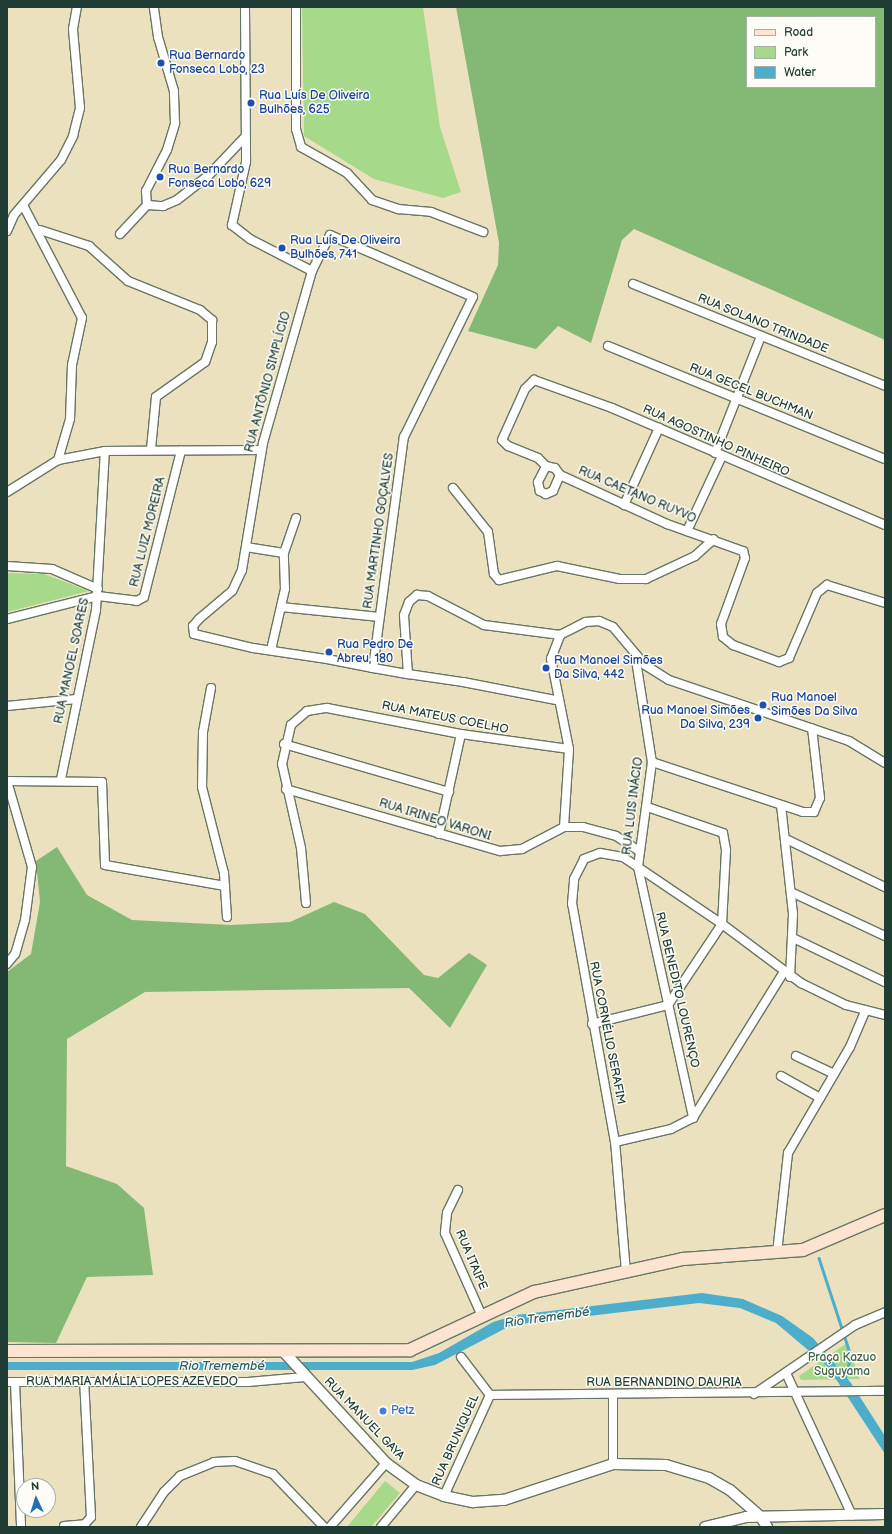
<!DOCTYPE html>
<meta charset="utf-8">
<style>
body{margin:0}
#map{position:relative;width:892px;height:1534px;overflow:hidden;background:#ece1bf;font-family:"Balsamiq Sans",sans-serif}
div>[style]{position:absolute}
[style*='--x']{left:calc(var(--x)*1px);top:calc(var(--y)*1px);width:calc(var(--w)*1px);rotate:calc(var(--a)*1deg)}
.green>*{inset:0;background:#a6d989}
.forest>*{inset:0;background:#84b975}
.water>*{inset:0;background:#4daecc}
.stream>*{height:2.5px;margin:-1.25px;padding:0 1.25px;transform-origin:1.25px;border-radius:1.25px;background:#4daecc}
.roads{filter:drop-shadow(1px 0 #677665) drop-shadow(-1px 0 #677665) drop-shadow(0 1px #677665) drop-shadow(0 -1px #677665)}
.minor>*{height:8px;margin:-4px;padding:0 4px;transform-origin:4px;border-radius:4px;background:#fff}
.tertiary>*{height:10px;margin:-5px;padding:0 5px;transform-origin:5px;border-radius:5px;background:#fff}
.secondary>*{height:12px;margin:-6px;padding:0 6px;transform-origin:6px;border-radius:6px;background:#fde4d0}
.dots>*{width:11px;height:11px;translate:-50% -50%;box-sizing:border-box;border:2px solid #fdfcf7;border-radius:50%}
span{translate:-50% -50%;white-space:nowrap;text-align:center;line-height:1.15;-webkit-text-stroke:3px #fdfcf7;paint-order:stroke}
.transit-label{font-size:12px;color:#164399}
.left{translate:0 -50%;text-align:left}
.right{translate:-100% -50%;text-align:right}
.street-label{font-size:12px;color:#1f3d34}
.park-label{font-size:12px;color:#416449}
.shop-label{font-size:12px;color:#366cbe}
.water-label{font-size:13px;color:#2d5f62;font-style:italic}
.frame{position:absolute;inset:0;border:8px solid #1f3d34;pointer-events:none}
.legend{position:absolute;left:746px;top:16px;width:130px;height:72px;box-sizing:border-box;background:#fdfcf7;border:1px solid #a4b0a9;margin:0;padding:5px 7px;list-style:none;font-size:12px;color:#1f3d34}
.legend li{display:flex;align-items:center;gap:8px;height:20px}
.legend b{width:20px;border:1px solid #a4b0a9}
.north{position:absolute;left:16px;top:1478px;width:40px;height:40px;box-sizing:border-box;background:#fdfcf7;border:1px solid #a4b0a9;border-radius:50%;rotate:356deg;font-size:11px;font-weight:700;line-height:16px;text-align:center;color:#1f3d34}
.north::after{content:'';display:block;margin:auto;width:14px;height:18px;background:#1f6fb2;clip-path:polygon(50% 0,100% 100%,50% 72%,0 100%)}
</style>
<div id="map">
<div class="green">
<i style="clip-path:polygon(302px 7px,423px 7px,440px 127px,461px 192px,443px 198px,374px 179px,304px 136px)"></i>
<i style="clip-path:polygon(7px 573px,44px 574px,89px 591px,7px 612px)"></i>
<i style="clip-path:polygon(847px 1343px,860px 1379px,801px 1380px,799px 1376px)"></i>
<i style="clip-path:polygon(385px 1481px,400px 1493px,371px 1527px,347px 1527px)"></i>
</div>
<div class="forest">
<i style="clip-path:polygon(evenodd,456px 7px,885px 7px,885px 340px,634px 229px,622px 240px,591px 343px,558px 326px,536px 349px,468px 331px,498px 265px,499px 243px,456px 7px,747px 17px,875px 17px,875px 87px,747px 87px,747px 17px)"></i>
<i style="clip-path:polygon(57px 847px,87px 895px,132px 920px,231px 925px,290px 922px,334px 902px,365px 914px,424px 975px,438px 978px,469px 953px,487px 965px,450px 1028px,409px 988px,145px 992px,67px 1039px,66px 1166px,117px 1184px,144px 1208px,153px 1275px,87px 1277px,56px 1343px,7px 1342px,7px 972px,31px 954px,40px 902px,36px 861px)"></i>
</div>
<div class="water">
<i style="clip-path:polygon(702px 1293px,743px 1299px,782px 1316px,813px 1338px,851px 1383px,885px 1436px,885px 1454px,828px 1367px,776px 1323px,740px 1308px,699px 1303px,512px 1325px,435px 1365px,412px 1370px,7px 1370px,7px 1362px,412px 1362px,439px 1353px,493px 1322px,516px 1315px)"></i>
</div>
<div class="stream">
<i style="--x:819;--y:1258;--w:103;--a:71.9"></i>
<i style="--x:851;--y:1356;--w:21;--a:104"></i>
</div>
<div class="roads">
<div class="minor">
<i style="--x:245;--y:7;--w:155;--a:89.6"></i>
<i style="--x:246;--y:162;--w:65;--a:102.5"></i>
<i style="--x:232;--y:225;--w:23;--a:38"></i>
<i style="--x:250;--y:239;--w:70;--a:27.3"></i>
<i style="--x:296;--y:7;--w:122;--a:90"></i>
<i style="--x:296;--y:129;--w:19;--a:74"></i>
<i style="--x:301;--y:147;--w:53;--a:29.5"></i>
<i style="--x:347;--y:173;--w:37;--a:47"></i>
<i style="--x:372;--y:200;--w:28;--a:19"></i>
<i style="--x:398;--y:209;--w:33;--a:5"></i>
<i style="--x:431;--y:212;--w:56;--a:21"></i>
<i style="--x:23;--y:205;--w:127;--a:62.4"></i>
<i style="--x:82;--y:318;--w:48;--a:102"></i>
<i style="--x:72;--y:365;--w:54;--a:92.1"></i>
<i style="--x:70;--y:419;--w:43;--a:106.3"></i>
<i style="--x:147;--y:205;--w:14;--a:-94"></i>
<i style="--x:146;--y:191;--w:46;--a:-62.9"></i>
<i style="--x:167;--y:150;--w:28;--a:-73"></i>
<i style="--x:175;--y:123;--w:32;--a:-92"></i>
<i style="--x:174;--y:91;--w:56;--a:-106.5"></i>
<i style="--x:158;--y:37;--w:30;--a:-98"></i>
<i style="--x:147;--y:205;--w:16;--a:4"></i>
<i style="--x:163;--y:206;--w:15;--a:-23"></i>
<i style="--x:177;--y:200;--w:39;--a:-38"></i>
<i style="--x:208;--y:176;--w:52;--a:-46.5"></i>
<i style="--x:40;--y:230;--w:52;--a:18.1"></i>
<i style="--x:89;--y:246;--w:52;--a:41.9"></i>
<i style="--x:128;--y:281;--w:78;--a:21.9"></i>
<i style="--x:200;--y:310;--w:16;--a:40"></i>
<i style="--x:212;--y:320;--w:22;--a:90"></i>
<i style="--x:212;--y:342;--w:21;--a:109"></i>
<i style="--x:205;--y:362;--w:60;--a:144.5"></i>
<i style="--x:156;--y:397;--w:52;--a:95.5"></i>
<i style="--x:7;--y:231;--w:17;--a:-66"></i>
<i style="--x:14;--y:215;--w:72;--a:-49.5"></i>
<i style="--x:61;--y:160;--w:27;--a:-63"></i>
<i style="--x:73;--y:136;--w:29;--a:-76"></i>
<i style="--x:80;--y:108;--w:79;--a:-95.1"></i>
<i style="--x:73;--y:29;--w:22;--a:-80"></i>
<i style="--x:120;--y:234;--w:40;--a:-47"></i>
<i style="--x:633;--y:284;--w:272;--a:22"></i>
<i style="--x:608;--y:346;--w:299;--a:22.2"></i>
<i style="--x:715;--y:453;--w:126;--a:-68.5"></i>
<i style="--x:546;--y:466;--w:11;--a:-135"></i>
<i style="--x:538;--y:458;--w:32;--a:-158"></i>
<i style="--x:508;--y:446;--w:8;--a:-135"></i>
<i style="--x:502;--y:440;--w:56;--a:-65.7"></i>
<i style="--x:525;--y:389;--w:13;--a:-45"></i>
<i style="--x:534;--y:380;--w:83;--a:19.7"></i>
<i style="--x:612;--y:408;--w:297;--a:23.2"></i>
<i style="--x:546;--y:466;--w:9;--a:13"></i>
<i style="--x:555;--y:468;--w:9;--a:54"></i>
<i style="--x:560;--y:475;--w:17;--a:114"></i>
<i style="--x:553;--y:491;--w:8;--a:157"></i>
<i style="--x:546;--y:494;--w:7;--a:-153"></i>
<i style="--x:540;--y:491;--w:9;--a:-103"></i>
<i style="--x:538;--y:482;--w:18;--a:-63"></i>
<i style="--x:560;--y:475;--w:118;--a:24.6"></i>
<i style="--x:667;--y:524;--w:81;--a:19.6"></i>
<i style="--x:743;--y:551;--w:7;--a:74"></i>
<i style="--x:745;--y:558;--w:70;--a:110"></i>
<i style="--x:721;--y:624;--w:13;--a:81"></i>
<i style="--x:723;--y:637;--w:13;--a:39"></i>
<i style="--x:733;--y:645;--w:49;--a:20.3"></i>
<i style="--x:779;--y:662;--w:11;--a:-22"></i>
<i style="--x:789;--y:658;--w:71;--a:-66.7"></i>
<i style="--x:817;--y:593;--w:13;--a:-39"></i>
<i style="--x:827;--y:585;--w:61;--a:17.2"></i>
<i style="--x:453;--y:488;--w:56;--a:51.5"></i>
<i style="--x:488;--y:532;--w:42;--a:81.9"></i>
<i style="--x:494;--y:574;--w:8;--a:50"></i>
<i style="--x:499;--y:580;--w:60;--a:-13.6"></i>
<i style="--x:557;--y:566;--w:64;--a:11.7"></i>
<i style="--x:620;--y:579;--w:26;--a:0"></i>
<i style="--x:646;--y:579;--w:54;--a:-25.1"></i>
<i style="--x:695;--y:556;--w:25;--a:-42"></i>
<i style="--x:7;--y:492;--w:60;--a:-32.1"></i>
<i style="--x:58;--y:460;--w:48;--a:-10.8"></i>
<i style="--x:105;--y:451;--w:156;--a:-0.4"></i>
<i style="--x:624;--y:505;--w:85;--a:-65.6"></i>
<i style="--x:687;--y:531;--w:83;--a:-65"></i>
<i style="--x:246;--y:547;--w:38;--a:9"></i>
<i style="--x:7;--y:566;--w:45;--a:3.8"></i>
<i style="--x:52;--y:569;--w:50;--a:23.5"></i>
<i style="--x:281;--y:607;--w:99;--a:5.8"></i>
<i style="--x:7;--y:619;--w:94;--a:-14.2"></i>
<i style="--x:98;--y:596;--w:39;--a:7"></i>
<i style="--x:137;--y:601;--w:8;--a:-30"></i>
<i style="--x:144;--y:597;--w:151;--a:-75.8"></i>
<i style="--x:271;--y:650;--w:63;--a:-77.1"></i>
<i style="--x:285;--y:589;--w:36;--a:-92"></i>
<i style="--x:284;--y:553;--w:37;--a:-71"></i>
<i style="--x:635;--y:654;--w:109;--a:81.1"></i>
<i style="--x:652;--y:762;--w:106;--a:97.6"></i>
<i style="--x:638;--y:867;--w:257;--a:77.6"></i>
<i style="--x:373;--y:668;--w:233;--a:-82.4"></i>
<i style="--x:404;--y:437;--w:156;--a:-63.8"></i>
<i style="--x:473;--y:297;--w:156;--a:-156.6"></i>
<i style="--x:330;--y:235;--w:40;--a:116.6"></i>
<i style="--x:312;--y:271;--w:179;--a:105.9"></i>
<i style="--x:263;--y:443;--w:129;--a:99.4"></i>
<i style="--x:242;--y:570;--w:23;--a:115"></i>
<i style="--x:232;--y:591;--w:43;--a:139.7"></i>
<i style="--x:199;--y:619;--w:9;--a:131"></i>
<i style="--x:193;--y:626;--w:8;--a:83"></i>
<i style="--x:194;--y:634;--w:61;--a:13.3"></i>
<i style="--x:253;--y:648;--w:75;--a:8.5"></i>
<i style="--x:327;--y:659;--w:47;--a:11.1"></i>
<i style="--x:373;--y:668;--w:36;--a:10"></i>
<i style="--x:408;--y:674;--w:56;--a:8.3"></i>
<i style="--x:463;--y:682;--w:95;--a:11"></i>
<i style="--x:408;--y:674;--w:59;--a:-93.9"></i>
<i style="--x:404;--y:615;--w:14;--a:-69"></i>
<i style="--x:409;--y:602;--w:11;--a:-41"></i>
<i style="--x:417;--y:595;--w:11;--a:5"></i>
<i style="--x:428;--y:596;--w:63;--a:27.4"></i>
<i style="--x:484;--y:625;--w:77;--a:7.5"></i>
<i style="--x:211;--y:688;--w:45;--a:100.3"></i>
<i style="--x:203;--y:732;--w:55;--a:91"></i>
<i style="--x:202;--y:787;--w:89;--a:75.7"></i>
<i style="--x:224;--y:873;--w:44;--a:86.1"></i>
<i style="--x:7;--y:706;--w:70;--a:-5.7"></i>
<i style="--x:284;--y:744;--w:172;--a:16.2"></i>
<i style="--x:652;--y:762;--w:159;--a:18.3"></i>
<i style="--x:803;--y:812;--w:11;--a:0"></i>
<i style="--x:814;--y:812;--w:15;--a:-67"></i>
<i style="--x:820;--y:798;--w:70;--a:-96.5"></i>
<i style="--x:61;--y:779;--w:173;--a:-78.3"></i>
<i style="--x:96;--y:610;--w:159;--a:-86.8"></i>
<i style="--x:7;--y:781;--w:95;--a:0.6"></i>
<i style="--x:102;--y:782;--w:83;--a:87.9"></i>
<i style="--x:105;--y:865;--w:122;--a:9.9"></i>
<i style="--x:7;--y:781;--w:90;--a:73.8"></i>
<i style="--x:32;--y:867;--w:53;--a:97.5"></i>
<i style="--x:25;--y:920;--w:35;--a:106"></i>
<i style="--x:15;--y:954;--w:13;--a:129"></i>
<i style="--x:286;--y:789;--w:223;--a:16.2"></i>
<i style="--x:500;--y:851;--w:22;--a:-5"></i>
<i style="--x:522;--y:849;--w:47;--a:-27.6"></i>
<i style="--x:564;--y:827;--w:19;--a:0"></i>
<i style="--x:583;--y:827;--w:34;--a:15"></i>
<i style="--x:616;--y:836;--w:27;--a:33"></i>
<i style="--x:781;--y:805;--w:110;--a:83.7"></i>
<i style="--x:793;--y:914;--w:63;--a:92.7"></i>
<i style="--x:564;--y:827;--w:78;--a:-86.3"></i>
<i style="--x:569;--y:749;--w:92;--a:-101.3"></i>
<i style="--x:551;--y:659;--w:26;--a:-69"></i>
<i style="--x:560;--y:635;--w:29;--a:-27"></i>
<i style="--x:586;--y:622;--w:13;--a:-4"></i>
<i style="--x:599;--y:621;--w:15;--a:23"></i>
<i style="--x:613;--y:627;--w:50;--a:49.9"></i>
<i style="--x:645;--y:665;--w:28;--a:32"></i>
<i style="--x:669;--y:680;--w:190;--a:18.7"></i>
<i style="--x:849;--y:741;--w:42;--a:31.4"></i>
<i style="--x:439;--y:834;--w:102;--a:-77.6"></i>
<i style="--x:786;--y:839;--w:110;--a:25.9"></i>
<i style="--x:791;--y:892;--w:104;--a:25.1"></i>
<i style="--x:306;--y:903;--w:55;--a:-95.2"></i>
<i style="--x:301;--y:848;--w:86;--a:-102.7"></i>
<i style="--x:282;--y:764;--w:40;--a:-77"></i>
<i style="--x:291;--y:725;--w:21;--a:-41"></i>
<i style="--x:307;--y:711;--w:20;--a:-9"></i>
<i style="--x:327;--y:708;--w:136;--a:11"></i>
<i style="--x:461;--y:734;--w:109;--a:7.9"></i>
<i style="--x:793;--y:938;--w:102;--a:25.6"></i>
<i style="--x:592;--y:1024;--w:78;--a:-14"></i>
<i style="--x:668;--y:1005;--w:97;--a:-56.3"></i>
<i style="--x:722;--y:924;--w:74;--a:-86.9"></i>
<i style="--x:726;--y:850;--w:17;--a:-100"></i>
<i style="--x:723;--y:833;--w:80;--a:-161.1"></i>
<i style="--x:796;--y:1056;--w:42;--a:25.3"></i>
<i style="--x:781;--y:1076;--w:45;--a:29.4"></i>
<i style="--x:615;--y:1142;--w:57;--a:-13.1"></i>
<i style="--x:671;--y:1129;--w:25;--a:-27"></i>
<i style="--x:693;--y:1118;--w:172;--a:-58.1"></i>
<i style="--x:458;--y:1190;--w:25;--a:116"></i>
<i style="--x:447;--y:1213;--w:20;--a:96"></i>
<i style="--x:445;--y:1233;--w:91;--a:66"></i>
<i style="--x:777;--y:1253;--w:101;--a:-83.7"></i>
<i style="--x:788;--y:1153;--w:123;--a:-59.7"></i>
<i style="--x:850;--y:1047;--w:39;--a:-67"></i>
<i style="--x:626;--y:1272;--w:130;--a:-94.8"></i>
<i style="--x:615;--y:1142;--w:242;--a:-100.2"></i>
<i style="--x:572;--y:904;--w:25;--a:-85"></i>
<i style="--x:574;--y:879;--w:22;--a:-63"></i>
<i style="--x:584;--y:859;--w:17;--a:-21"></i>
<i style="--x:600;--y:853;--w:23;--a:10"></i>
<i style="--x:623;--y:857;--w:120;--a:34.1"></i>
<i style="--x:722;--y:924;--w:99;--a:36.8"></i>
<i style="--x:801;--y:983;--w:50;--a:26.1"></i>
<i style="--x:846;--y:1005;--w:40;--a:14.4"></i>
<i style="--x:461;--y:1357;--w:48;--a:52.7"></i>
<i style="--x:786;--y:1373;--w:157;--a:65.1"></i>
<i style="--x:7;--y:1382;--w:241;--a:0"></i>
<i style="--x:248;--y:1382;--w:57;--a:-5"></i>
<i style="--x:15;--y:1382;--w:145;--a:87.6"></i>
<i style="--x:754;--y:1394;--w:122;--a:-34.3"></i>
<i style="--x:855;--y:1325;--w:33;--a:-23"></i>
<i style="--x:490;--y:1395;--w:395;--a:-0.6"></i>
<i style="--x:613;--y:1464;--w:70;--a:-90"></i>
<i style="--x:444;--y:1496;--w:111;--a:-65.5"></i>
<i style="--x:64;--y:1526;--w:21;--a:-5"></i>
<i style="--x:85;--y:1524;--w:9;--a:-49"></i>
<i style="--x:91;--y:1517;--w:136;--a:-92.9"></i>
<i style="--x:141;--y:1527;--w:42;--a:-56.7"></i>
<i style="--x:164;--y:1492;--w:23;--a:-45"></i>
<i style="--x:180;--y:1476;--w:37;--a:-22"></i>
<i style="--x:214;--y:1462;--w:21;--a:-3"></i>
<i style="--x:235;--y:1461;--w:40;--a:18.9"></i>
<i style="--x:273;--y:1474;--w:74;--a:46.1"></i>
<i style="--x:330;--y:1527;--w:85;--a:-48.8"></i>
<i style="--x:381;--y:1527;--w:55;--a:-50.2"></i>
</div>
<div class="tertiary">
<i style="--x:284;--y:1352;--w:151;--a:47.4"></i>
<i style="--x:386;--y:1463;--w:37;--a:36"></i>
<i style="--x:416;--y:1485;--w:30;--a:21"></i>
<i style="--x:444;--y:1496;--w:30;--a:12"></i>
<i style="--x:473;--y:1502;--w:31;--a:-4"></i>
<i style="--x:504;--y:1500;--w:115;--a:-18.3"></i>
<i style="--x:613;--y:1464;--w:53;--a:1.1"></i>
<i style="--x:666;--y:1465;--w:45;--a:16.8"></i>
<i style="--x:709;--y:1478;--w:24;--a:30"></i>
<i style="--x:730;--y:1490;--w:41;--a:41.1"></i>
<i style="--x:761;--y:1517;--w:12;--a:59"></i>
<i style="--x:705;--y:1527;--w:42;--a:-13.7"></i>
<i style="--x:746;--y:1517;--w:139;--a:-1.2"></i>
</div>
<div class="secondary">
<i style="--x:7;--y:1351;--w:403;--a:-0.1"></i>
<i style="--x:410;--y:1350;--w:137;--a:-25.1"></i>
<i style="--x:534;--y:1292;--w:153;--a:-12.5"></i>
<i style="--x:683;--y:1259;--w:120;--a:-4.3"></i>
<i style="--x:803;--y:1250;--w:89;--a:-23.1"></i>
</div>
</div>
<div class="dots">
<i style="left:161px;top:63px;background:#1a4fb4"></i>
<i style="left:251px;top:103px;background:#1a4fb4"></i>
<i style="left:160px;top:177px;background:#1a4fb4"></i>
<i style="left:282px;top:248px;background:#1a4fb4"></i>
<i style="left:329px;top:652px;background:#1a4fb4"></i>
<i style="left:546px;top:668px;background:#1a4fb4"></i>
<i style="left:763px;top:705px;background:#1a4fb4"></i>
<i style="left:758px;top:718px;background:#1a4fb4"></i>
<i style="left:383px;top:1411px;background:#3f7fe0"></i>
</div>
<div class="transit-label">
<span class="left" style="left:169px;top:63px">Rua Bernardo<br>Fonseca Lobo, 23</span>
<span class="left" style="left:259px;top:103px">Rua Luís De Oliveira<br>Bulhões, 625</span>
<span class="left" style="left:168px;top:177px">Rua Bernardo<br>Fonseca Lobo, 629</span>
<span class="left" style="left:290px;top:248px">Rua Luís De Oliveira<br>Bulhões, 741</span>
<span class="left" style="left:337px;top:652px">Rua Pedro De<br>Abreu, 180</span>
<span class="left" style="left:554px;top:668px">Rua Manoel Simões<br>Da Silva, 442</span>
<span class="left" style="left:771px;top:705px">Rua Manoel<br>Simões Da Silva</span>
<span class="right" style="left:750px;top:718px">Rua Manoel Simões<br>Da Silva, 239</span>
</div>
<div class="street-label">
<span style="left:763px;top:324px;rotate:22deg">RUA SOLANO TRINDADE</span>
<span style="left:268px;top:382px;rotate:-75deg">RUA ANTÔNIO SIMPLÍCIO</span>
<span style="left:751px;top:392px;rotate:22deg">RUA GECEL BUCHMAN</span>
<span style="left:716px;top:441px;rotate:24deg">RUA AGOSTINHO PINHEIRO</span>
<span style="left:637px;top:495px;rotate:23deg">RUA CAETANO RUYVO</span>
<span style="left:379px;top:531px;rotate:-82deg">RUA MARTINHO GOÇALVES</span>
<span style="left:148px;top:532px;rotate:-76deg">RUA LUIZ MOREIRA</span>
<span style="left:72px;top:661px;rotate:-78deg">RUA MANOEL SOARES</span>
<span style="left:445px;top:718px;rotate:11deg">RUA MATEUS COELHO</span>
<span style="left:633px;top:806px;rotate:-83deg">RUA LUIS INÁCIO</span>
<span style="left:435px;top:820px;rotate:17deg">RUA IRINEO VARONI</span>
<span style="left:677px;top:990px;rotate:77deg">RUA BENEDITO LOURENÇO</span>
<span style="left:607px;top:1033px;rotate:79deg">RUA CORNÉLIO SERAFIM</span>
<span style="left:471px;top:1260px;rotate:67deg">RUA ITAIPE</span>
<span style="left:132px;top:1382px">RUA MARIA AMÁLIA LOPES AZEVEDO</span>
<span style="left:664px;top:1383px">RUA BERNANDINO DAURIA</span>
<span style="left:364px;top:1419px;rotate:46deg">RUA MANUEL GAYA</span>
<span style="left:456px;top:1440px;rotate:-66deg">RUA BRUNIQUEL</span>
</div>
<div class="park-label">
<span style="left:842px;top:1365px">Praça Kazuo<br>Suguyama</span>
</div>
<div class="shop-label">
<span class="left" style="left:391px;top:1411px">Petz</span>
</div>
<div class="water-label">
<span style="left:547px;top:1318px;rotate:-8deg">Rio Tremembé</span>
<span style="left:222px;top:1366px">Rio Tremembé</span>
</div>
<div class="frame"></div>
<ul class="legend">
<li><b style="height:5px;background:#fde4d0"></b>Road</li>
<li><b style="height:11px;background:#a6d989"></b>Park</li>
<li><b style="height:11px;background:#4daecc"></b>Water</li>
</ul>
<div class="north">N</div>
</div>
